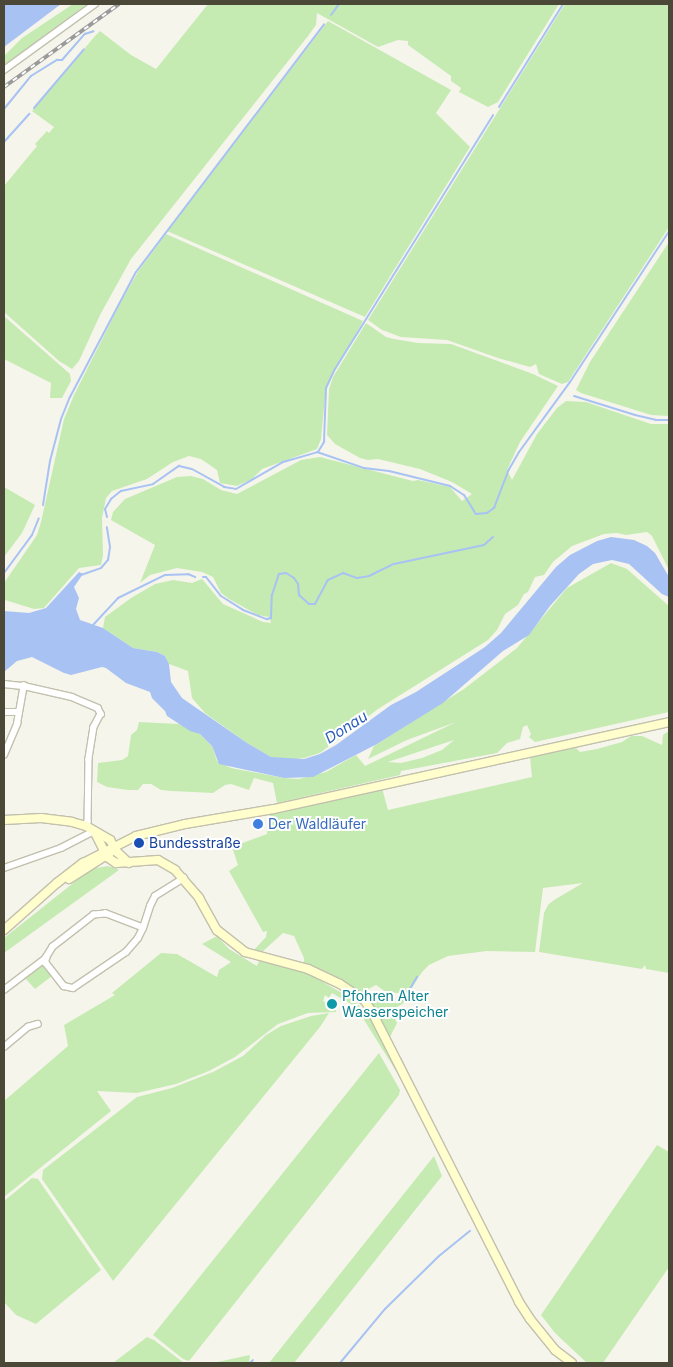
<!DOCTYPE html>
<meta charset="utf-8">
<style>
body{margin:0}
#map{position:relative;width:673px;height:1367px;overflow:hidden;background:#f6f5eb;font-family:Inter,sans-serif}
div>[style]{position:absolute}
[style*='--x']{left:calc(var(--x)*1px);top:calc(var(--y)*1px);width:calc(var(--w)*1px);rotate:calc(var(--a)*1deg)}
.green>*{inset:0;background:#c5ebb3}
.water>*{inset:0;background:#a7c2f3}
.stream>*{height:2px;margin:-1px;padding:0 1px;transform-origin:1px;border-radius:1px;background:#a7c2f3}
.roads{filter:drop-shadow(1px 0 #c2c0ad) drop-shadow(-1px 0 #c2c0ad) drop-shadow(0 1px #c2c0ad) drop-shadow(0 -1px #c2c0ad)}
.street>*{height:5.5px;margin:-2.75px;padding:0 2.75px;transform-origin:2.75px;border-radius:2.75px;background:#fff}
.secondary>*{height:8px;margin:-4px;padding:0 4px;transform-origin:4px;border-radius:4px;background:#fffecc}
.rail>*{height:4px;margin-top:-2px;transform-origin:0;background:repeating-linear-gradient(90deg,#fff 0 5.5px,#9a9a9a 0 11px);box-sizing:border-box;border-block:1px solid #9a9a9a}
.dots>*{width:14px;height:14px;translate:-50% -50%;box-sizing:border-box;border:2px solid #fff;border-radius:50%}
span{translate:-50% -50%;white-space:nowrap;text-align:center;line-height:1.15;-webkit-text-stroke:4px #fff;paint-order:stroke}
.shop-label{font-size:14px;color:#366cbe}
.left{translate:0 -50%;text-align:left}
.transit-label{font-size:14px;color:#164399}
.culture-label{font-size:14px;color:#0d838f}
.water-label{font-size:15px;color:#2d5ebb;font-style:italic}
.frame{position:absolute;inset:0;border:5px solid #4b4838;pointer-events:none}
</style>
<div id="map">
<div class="green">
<i style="clip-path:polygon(73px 4px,87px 4px,4px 66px,4px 56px,22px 38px)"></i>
<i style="clip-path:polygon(208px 4px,559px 4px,498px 102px,488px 107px,459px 92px,461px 88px,451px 81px,451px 76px,408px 45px,408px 41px,398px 40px,378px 47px,317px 13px,316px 25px,308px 36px,131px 259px,100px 315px,79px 361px,72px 369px,59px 361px,4px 312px,4px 186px,37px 146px,35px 144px,47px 131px,49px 133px,54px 127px,32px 111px,95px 36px,100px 31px,131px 55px,156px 69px)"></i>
<i style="clip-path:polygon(565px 4px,669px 4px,669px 227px,568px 382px,562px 384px,539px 374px,536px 364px,530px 367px,498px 358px,447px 340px,401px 337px,382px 330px,368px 320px)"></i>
<i style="clip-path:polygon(328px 21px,451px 90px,436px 113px,470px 147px,365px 317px,167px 231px)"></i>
<i style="clip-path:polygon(166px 234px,363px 321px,326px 387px,321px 439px,317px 449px,262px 469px,252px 479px,237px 486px,220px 483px,217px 470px,201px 459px,189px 456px,173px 462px,147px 479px,112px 491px,106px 498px,102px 518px,103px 555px,101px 565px,79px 568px,44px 608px,34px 609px,5px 600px,4px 583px,37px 535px,41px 522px,64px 419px,74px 395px,123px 298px,139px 270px)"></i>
<i style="clip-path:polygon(669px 242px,669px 416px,651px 415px,581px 393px,576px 390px,590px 362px)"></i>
<i style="clip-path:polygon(4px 316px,70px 374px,71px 381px,62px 398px,50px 398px,51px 383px,4px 359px)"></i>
<i style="clip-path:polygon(366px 323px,386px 337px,394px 339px,418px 343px,451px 344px,533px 374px,558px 386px,520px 442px,507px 470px,512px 480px,537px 434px,557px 408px,566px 401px,586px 402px,651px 424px,669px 424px,669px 570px,652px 536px,647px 532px,626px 535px,617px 533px,604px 534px,572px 546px,553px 562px,544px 575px,535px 577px,528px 592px,524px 594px,518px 605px,505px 614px,497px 630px,488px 640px,378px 709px,320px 753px,304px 758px,287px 760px,271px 757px,247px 743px,205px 713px,192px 698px,188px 671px,169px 664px,165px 656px,157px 652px,133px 648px,103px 628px,105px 617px,131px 598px,155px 584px,173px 580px,192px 583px,202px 579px,223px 604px,263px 622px,271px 623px,269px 617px,258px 615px,229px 599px,221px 593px,213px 577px,202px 572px,177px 568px,150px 575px,140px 583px,155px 545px,111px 520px,113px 512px,125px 499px,177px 477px,191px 476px,203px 479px,221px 490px,237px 494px,301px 460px,320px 457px,413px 481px,418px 480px,450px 487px,462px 501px,472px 494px,452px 482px,420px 469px,378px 459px,368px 460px,360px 458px,335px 444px,327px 435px,329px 389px,333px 377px)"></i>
<i style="clip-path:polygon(4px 487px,35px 505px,22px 533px,4px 557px)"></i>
<i style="clip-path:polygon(evenodd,611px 563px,627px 569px,669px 606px,669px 712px,535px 742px,529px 737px,531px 734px,527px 725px,523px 727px,520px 739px,507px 743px,497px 753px,401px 771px,400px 775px,277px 803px,273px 783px,254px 778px,249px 790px,231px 784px,225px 785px,213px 793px,171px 791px,161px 790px,151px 784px,143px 784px,138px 790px,128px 790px,107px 787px,97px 782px,98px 763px,122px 760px,128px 756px,131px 735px,137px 730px,139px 722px,179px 724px,200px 734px,212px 746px,217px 761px,231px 768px,284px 778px,299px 779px,326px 772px,356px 755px,365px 766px,456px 722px,407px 740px,368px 759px,374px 746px,464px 689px,517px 648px,567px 588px,611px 563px,454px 740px,442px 750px,422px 758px,401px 763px,388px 762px,454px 740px)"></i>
<i style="clip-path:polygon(669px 731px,669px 973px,646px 969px,645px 965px,642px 969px,539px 952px,544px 913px,548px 905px,554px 900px,583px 883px,543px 888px,535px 952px,487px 951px,448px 956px,429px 965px,422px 972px,408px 994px,386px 992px,376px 985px,365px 991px,371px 997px,381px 1001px,401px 1002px,401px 998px,405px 998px,407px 1001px,389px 1012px,385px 1012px,385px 1016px,395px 1019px,397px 1023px,390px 1037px,412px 1083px,408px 1081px,366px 1001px,304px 966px,304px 958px,294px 936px,283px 933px,261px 953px,253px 951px,266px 937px,267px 931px,263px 932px,229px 871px,238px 865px,232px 847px,267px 834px,268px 818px,271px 812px,382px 788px,388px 810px,532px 777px,530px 757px,576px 748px,580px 752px,597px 749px,622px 742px,631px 736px,642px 736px,662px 745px,663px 735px)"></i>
<i style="clip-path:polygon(108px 866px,119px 870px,4px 953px,4px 938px,91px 869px)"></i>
<i style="clip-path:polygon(217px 936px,229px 949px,257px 966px,259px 961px,295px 969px,309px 974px,354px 1000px,374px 1023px,396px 1071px,356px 1007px,332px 993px,329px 998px,325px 995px,323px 1001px,334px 1007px,336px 1006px,336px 1012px,308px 1013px,278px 1024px,235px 1057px,209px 1071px,176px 1084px,137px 1093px,97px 1091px,111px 1111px,4px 1197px,4px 1101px,68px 1046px,64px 1025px,115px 995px,112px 993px,161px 953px,177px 954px,217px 977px,219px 970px,231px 962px,202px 944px)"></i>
<i style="clip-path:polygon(42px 964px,52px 976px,35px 989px,25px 978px)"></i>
<i style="clip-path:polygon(329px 1013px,320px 1027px,113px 1281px,42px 1179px,43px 1170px,137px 1097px,172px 1088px,213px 1072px,243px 1056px,266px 1035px,281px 1026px,311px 1016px)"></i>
<i style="clip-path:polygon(379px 1053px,400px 1090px,399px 1095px,189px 1361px,183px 1359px,153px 1335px)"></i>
<i style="clip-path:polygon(657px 1145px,669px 1152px,669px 1267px,603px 1363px,587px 1363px,555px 1333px,541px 1315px)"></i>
<i style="clip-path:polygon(434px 1156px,442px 1176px,294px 1363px,269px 1363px)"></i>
<i style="clip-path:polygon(32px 1178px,38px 1179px,101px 1270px,36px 1324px,16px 1315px,4px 1302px,4px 1201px)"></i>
<i style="clip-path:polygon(147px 1337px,154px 1340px,184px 1363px,113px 1363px)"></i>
<i style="clip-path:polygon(250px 1355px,249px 1363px,213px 1363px,245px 1356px)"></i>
</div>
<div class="water">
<i style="clip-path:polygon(4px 4px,61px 4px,4px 47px)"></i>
<i style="clip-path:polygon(611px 537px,634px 540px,647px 546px,655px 553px,669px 577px,669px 597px,662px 594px,629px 564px,612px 560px,593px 564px,579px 574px,550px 606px,529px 635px,503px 651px,443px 703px,377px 744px,313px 777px,284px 778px,219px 764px,212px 746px,200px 734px,190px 731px,167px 716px,165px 711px,152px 698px,150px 692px,126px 683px,106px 668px,102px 667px,71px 675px,64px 673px,32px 657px,17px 661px,4px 672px,4px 611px,29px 613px,46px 608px,79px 572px,83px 574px,74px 587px,79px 598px,76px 609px,80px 620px,103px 628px,133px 648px,157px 652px,165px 656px,169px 664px,171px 682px,182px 698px,247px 743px,271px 757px,304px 759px,320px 754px,336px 745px,391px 705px,416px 692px,485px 647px,501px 633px,556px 567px,570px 555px,597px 541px)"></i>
</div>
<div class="stream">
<i style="--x:331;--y:15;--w:14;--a:-54"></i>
<i style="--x:499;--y:107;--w:121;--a:-58.1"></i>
<i style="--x:34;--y:108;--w:77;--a:-49.7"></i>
<i style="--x:4;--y:109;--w:43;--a:-50.7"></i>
<i style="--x:31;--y:76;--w:31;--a:-32"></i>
<i style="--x:57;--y:60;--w:5;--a:0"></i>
<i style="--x:62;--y:60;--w:35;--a:-49"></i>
<i style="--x:85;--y:34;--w:9;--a:-18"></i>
<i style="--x:4;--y:142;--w:38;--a:-48"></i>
<i style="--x:574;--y:396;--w:64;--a:17.3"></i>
<i style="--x:635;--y:415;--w:22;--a:13"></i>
<i style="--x:656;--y:420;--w:13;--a:0"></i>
<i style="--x:318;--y:452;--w:12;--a:-59"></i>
<i style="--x:324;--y:442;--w:54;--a:-87.9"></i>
<i style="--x:326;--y:388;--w:21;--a:-65"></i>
<i style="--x:335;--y:369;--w:299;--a:-58.1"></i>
<i style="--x:43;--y:505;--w:45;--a:-81"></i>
<i style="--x:50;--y:461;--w:43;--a:-75.3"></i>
<i style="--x:61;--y:419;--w:24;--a:-68"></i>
<i style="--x:70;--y:397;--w:141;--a:-62.2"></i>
<i style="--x:136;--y:272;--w:311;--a:-52.8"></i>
<i style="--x:107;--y:517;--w:8;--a:-104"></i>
<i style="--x:105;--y:509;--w:12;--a:-59"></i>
<i style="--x:111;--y:499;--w:13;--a:-39"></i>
<i style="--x:121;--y:491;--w:33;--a:-12"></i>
<i style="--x:153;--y:484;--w:32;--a:-35"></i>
<i style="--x:179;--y:466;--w:13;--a:13"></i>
<i style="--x:192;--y:469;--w:37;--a:29"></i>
<i style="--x:224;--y:487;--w:12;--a:9"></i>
<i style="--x:236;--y:489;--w:54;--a:-29.9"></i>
<i style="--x:283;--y:462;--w:35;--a:-16"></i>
<i style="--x:317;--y:452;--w:50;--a:18.8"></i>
<i style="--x:364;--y:468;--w:25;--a:7"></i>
<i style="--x:389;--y:471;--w:63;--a:13.8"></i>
<i style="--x:450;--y:486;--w:17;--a:33"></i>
<i style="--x:464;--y:495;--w:22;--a:58"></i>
<i style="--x:476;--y:514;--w:11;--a:-5"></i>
<i style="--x:487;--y:513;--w:9;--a:-36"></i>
<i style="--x:494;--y:508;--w:40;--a:-69"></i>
<i style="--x:508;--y:471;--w:22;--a:-60"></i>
<i style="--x:519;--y:452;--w:87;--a:-53.9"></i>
<i style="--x:570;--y:382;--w:181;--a:-56.7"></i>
<i style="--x:4;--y:573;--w:47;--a:-53.6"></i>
<i style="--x:32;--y:535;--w:18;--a:-68"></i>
<i style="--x:81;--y:575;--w:21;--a:-19"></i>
<i style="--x:101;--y:568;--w:11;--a:-49"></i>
<i style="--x:108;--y:560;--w:13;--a:-81"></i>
<i style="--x:110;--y:547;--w:20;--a:-99"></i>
<i style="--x:203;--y:577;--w:3;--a:0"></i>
<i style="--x:206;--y:577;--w:24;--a:52"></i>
<i style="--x:221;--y:596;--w:26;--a:32"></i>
<i style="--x:243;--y:610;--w:26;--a:21"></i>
<i style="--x:267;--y:619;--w:4;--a:-14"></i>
<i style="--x:271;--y:618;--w:23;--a:-88"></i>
<i style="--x:272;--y:595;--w:22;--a:-72"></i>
<i style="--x:279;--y:574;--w:7;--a:-8"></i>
<i style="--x:286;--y:573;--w:9;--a:32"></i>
<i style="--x:294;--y:578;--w:7;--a:56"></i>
<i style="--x:298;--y:584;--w:11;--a:85"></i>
<i style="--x:299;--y:595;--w:13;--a:42"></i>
<i style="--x:309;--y:604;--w:6;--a:0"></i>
<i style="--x:315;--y:604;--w:27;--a:-62"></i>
<i style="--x:328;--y:580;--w:17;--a:-25"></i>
<i style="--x:343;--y:573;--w:15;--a:20"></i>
<i style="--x:357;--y:578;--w:12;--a:-9"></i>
<i style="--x:369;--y:576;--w:28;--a:-26"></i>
<i style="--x:394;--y:564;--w:92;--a:-11.9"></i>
<i style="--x:484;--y:545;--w:12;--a:-42"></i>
<i style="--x:93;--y:625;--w:37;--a:-47"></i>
<i style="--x:118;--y:598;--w:52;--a:-26.1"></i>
<i style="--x:165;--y:575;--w:23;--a:-2"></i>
<i style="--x:188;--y:574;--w:8;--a:23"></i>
<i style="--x:407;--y:994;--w:20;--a:-60"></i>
<i style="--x:379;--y:1018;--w:10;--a:61"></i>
<i style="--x:400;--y:1058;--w:28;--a:64"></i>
<i style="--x:250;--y:1363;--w:4;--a:-45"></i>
<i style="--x:340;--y:1363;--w:70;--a:-50.2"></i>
<i style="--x:385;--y:1309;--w:76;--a:-44.5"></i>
<i style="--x:439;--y:1256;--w:40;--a:-39"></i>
</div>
<div class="roads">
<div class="street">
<i style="--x:4;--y:70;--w:112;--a:-36"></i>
<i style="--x:4;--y:684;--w:20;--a:6"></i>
<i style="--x:24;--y:686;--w:49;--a:12.9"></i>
<i style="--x:72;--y:697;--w:28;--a:23"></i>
<i style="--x:98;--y:708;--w:7;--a:63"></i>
<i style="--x:101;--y:714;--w:15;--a:118"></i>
<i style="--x:94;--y:727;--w:33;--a:99"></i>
<i style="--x:89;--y:760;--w:62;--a:90.9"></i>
<i style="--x:88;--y:822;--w:4;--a:117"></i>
<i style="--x:4;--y:712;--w:15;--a:0"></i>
<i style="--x:4;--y:755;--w:34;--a:-67"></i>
<i style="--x:17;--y:724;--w:39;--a:-80"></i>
<i style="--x:4;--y:868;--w:60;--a:-19.3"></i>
<i style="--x:61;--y:848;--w:37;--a:-27"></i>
<i style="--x:143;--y:928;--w:40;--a:-159"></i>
<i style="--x:106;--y:914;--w:12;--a:175"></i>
<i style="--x:94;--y:915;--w:52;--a:142"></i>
<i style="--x:53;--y:947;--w:13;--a:122"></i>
<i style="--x:46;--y:958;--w:5;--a:90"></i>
<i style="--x:46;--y:963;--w:29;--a:52"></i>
<i style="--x:64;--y:986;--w:9;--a:13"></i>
<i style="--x:73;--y:988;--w:64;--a:-34.2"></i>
<i style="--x:126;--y:952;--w:18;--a:-49"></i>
<i style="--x:138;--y:938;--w:11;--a:-63"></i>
<i style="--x:143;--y:928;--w:23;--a:-72"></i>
<i style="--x:150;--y:906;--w:11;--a:-63"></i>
<i style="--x:155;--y:896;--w:34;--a:-32"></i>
<i style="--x:4;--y:990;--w:53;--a:-37.3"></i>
<i style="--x:4;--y:1047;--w:31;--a:-40"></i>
<i style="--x:28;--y:1027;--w:10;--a:-17"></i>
</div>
<div class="secondary">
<i style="--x:4;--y:820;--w:37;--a:-3"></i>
<i style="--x:41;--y:818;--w:31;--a:7"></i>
<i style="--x:72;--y:822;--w:15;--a:16"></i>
<i style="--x:86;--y:826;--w:28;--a:30"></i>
<i style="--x:110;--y:840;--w:14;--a:60"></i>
<i style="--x:117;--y:852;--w:16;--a:43"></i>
<i style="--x:94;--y:831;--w:29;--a:63"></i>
<i style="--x:107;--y:857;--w:11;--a:34"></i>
<i style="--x:116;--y:863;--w:42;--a:-4.1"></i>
<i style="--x:158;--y:860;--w:20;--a:30"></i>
<i style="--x:175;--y:870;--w:37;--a:49"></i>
<i style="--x:199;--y:898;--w:37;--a:61"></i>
<i style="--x:217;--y:930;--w:36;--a:38"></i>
<i style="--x:245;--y:952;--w:65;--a:15.1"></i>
<i style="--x:308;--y:969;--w:35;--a:25"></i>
<i style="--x:340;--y:984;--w:30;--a:34"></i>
<i style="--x:365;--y:1001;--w:15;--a:58"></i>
<i style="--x:373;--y:1014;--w:323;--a:63.1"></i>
<i style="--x:519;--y:1302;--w:20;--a:57"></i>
<i style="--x:530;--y:1319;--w:40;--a:51"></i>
<i style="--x:555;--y:1350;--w:21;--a:37"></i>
<i style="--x:69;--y:879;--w:49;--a:-32.4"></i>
<i style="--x:4;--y:930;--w:71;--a:-41.6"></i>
<i style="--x:57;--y:883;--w:33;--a:-38"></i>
<i style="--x:83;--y:863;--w:59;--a:-27"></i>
<i style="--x:136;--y:836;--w:50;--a:-13.8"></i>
<i style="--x:185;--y:824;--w:90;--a:-9.6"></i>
<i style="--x:274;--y:809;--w:404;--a:-12.4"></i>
</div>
</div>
<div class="rail">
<i style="--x:4;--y:87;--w:142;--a:-35.8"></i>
</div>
<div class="dots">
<i style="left:258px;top:824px;background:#3f7fe0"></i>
<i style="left:139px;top:843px;background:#1a4fb4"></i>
<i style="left:332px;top:1004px;background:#0f9aa8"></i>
</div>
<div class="shop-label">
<span class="left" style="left:268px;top:824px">Der Waldläufer</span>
</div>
<div class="transit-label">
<span class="left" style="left:149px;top:843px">Bundesstraße</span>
</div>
<div class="culture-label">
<span class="left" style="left:342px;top:1004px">Pfohren Alter<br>Wasserspeicher</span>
</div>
<div class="water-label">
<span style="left:346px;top:727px;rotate:-32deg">Donau</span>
</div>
<div class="frame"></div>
</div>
